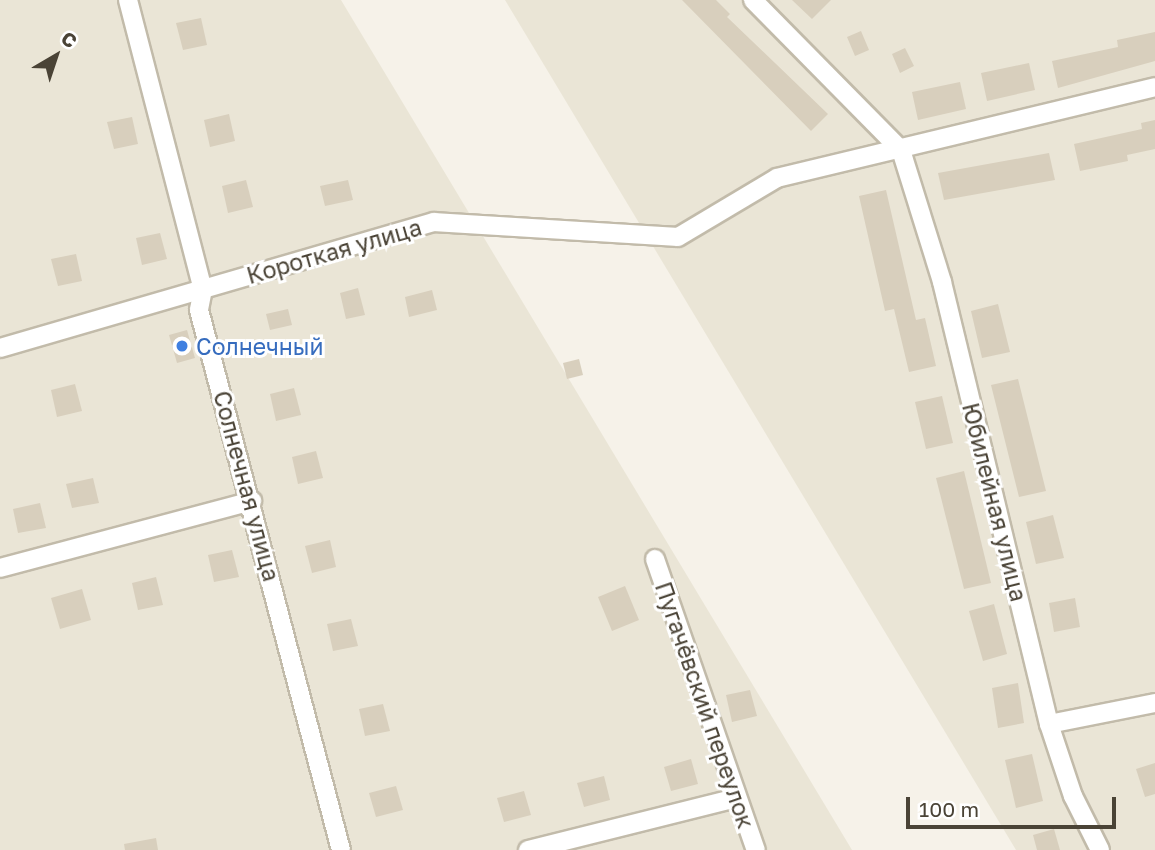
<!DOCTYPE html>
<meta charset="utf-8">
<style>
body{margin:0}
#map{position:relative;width:1155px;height:850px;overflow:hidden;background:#f6f2e9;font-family:"Golos Text",sans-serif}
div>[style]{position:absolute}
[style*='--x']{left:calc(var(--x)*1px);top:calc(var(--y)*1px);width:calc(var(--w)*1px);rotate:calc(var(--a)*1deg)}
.residential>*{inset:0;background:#eae5d6}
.building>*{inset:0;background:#d8cfbd}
.roads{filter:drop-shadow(2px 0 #c2bbaa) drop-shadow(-2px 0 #c2bbaa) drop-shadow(0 2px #c2bbaa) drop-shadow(0 -2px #c2bbaa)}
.minor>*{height:18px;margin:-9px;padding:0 9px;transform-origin:9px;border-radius:9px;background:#fff}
.dots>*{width:19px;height:19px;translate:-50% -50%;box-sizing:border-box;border:4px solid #fff;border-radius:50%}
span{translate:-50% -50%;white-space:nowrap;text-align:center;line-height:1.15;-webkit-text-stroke:6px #fff;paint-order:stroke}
.street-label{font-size:23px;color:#4a4336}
.shop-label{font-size:23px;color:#366cbe}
.left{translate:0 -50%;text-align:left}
.north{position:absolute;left:21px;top:21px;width:70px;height:70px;-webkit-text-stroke:5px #fff;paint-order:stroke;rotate:39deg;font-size:19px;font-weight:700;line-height:28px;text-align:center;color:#4a4336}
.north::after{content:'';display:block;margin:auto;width:24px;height:32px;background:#4a4336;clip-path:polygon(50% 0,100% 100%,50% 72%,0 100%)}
.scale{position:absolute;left:906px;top:797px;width:210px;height:32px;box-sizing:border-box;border:4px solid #4a4336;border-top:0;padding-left:9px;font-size:21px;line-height:24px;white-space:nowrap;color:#4a4336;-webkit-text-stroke:5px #fff;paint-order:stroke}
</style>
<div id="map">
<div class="residential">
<i style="clip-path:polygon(0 0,341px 0,852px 850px,0 850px)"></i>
<i style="clip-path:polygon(505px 0,1155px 0,1155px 850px,1016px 850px)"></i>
</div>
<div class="building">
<i style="clip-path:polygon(682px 0,716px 0,730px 14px,727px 17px,828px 114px,811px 131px)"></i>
<i style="clip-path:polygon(792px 0,831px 0,812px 19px)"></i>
<i style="clip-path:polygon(201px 18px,207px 45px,183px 50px,176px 23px)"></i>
<i style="clip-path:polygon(861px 31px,869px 50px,855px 56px,847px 37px)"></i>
<i style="clip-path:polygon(1155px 32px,1155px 61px,1058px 88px,1052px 61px,1118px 47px,1117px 40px)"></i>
<i style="clip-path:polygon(905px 48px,914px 66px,900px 73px,892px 54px)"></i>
<i style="clip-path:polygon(1029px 63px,1035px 90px,987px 101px,981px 73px)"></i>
<i style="clip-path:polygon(960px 82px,966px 109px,918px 120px,912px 92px)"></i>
<i style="clip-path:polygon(229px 114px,235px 141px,210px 147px,204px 120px)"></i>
<i style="clip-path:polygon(132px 117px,138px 144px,114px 149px,107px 122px)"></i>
<i style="clip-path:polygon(1155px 120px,1155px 149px,1127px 155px,1128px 161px,1080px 171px,1074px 144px,1142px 129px,1141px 123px)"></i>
<i style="clip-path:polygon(1049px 153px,1055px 180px,944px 200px,938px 173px)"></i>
<i style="clip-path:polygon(246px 180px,253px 207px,228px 213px,222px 186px)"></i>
<i style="clip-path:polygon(348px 180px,353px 200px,325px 206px,320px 186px)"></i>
<i style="clip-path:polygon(886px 190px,916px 320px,925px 318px,936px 366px,909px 372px,894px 309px,885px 311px,859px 196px)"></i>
<i style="clip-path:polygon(160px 233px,167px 259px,142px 265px,136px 238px)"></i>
<i style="clip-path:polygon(76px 254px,82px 281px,58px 286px,51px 259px)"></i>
<i style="clip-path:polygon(358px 288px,365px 315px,346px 319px,340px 293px)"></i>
<i style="clip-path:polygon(432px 290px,437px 310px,409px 317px,405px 297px)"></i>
<i style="clip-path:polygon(998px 304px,1010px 352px,982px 358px,971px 311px)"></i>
<i style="clip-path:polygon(288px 309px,292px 325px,270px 330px,266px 314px)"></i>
<i style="clip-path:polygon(187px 330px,195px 358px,177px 363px,169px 335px)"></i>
<i style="clip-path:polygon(579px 359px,583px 375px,567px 379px,563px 363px)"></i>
<i style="clip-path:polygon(1018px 379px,1046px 491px,1019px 497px,991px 385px)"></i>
<i style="clip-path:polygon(75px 384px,82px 411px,57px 417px,51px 390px)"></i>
<i style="clip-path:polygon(294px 388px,301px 415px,276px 421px,270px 394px)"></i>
<i style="clip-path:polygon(942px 396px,953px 443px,926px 449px,915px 402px)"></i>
<i style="clip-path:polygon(316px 451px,323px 478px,298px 484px,292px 457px)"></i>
<i style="clip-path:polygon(964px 471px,991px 583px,964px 589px,936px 478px)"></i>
<i style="clip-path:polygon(93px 478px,99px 503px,72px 508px,66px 484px)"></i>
<i style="clip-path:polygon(40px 503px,46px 528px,18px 533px,13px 509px)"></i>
<i style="clip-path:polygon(1053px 515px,1064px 558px,1036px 564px,1026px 522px)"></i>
<i style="clip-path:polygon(330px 540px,336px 567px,312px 573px,305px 546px)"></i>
<i style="clip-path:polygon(232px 550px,239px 577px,214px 582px,208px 555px)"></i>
<i style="clip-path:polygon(156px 577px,163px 605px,138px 610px,132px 583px)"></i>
<i style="clip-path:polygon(625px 586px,639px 620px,612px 631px,598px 597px)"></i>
<i style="clip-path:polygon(82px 589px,91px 620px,60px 629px,51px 598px)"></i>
<i style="clip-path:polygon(1075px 598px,1080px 627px,1054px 632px,1049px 603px)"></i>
<i style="clip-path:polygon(994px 604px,1007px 654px,983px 661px,969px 611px)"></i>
<i style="clip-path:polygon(351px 619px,358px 646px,333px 651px,327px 624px)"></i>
<i style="clip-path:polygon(1018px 683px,1024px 723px,998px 728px,992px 688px)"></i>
<i style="clip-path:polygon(750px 690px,757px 716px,732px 722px,726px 695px)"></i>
<i style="clip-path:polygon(383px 704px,390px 731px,365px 736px,359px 709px)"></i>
<i style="clip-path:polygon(1032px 754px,1043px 801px,1016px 808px,1005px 760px)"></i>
<i style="clip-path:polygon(691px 759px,698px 784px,671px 791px,664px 767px)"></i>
<i style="clip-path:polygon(1155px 763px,1155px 794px,1145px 797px,1136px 769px)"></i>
<i style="clip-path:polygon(604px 776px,610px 800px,584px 807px,577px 783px)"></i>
<i style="clip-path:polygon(396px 786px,403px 810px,376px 817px,369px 793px)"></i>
<i style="clip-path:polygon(524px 791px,531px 815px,504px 822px,497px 798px)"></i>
<i style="clip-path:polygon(1054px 829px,1060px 850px,1037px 850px,1033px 835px)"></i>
<i style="clip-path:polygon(156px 838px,158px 850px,125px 850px,124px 844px)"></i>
</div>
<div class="roads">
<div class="minor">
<i style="--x:128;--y:0;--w:299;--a:75.5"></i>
<i style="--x:203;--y:289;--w:21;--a:101"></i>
<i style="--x:199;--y:310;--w:558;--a:75.27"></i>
<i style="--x:753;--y:0;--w:211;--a:45.4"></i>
<i style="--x:901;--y:150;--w:138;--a:72.7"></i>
<i style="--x:942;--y:282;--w:455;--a:76.4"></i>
<i style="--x:1049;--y:724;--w:76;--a:71.6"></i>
<i style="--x:1073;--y:796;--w:60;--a:63.4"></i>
<i style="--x:0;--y:348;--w:452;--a:-16.2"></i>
<i style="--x:434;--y:222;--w:244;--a:3.5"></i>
<i style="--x:678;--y:237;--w:115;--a:-30.8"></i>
<i style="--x:777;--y:178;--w:389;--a:-13.5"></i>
<i style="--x:655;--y:559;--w:308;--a:70.9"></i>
<i style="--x:0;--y:568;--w:261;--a:-14.9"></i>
<i style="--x:1049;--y:724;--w:108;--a:-11.2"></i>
<i style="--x:528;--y:850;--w:215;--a:-14"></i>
</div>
</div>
<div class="dots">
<i style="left:182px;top:346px;background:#3f7fe0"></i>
</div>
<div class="street-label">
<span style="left:334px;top:251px;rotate:-16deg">Короткая улица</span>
<span style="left:247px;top:486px;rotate:75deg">Солнечная улица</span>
<span style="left:995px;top:502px;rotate:76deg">Юбилейная улица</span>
<span style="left:705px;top:705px;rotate:71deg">Пугачёвский переулок</span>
</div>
<div class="shop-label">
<span class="left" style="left:196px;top:346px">Солнечный</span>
</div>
<div class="north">С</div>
<div class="scale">100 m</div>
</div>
